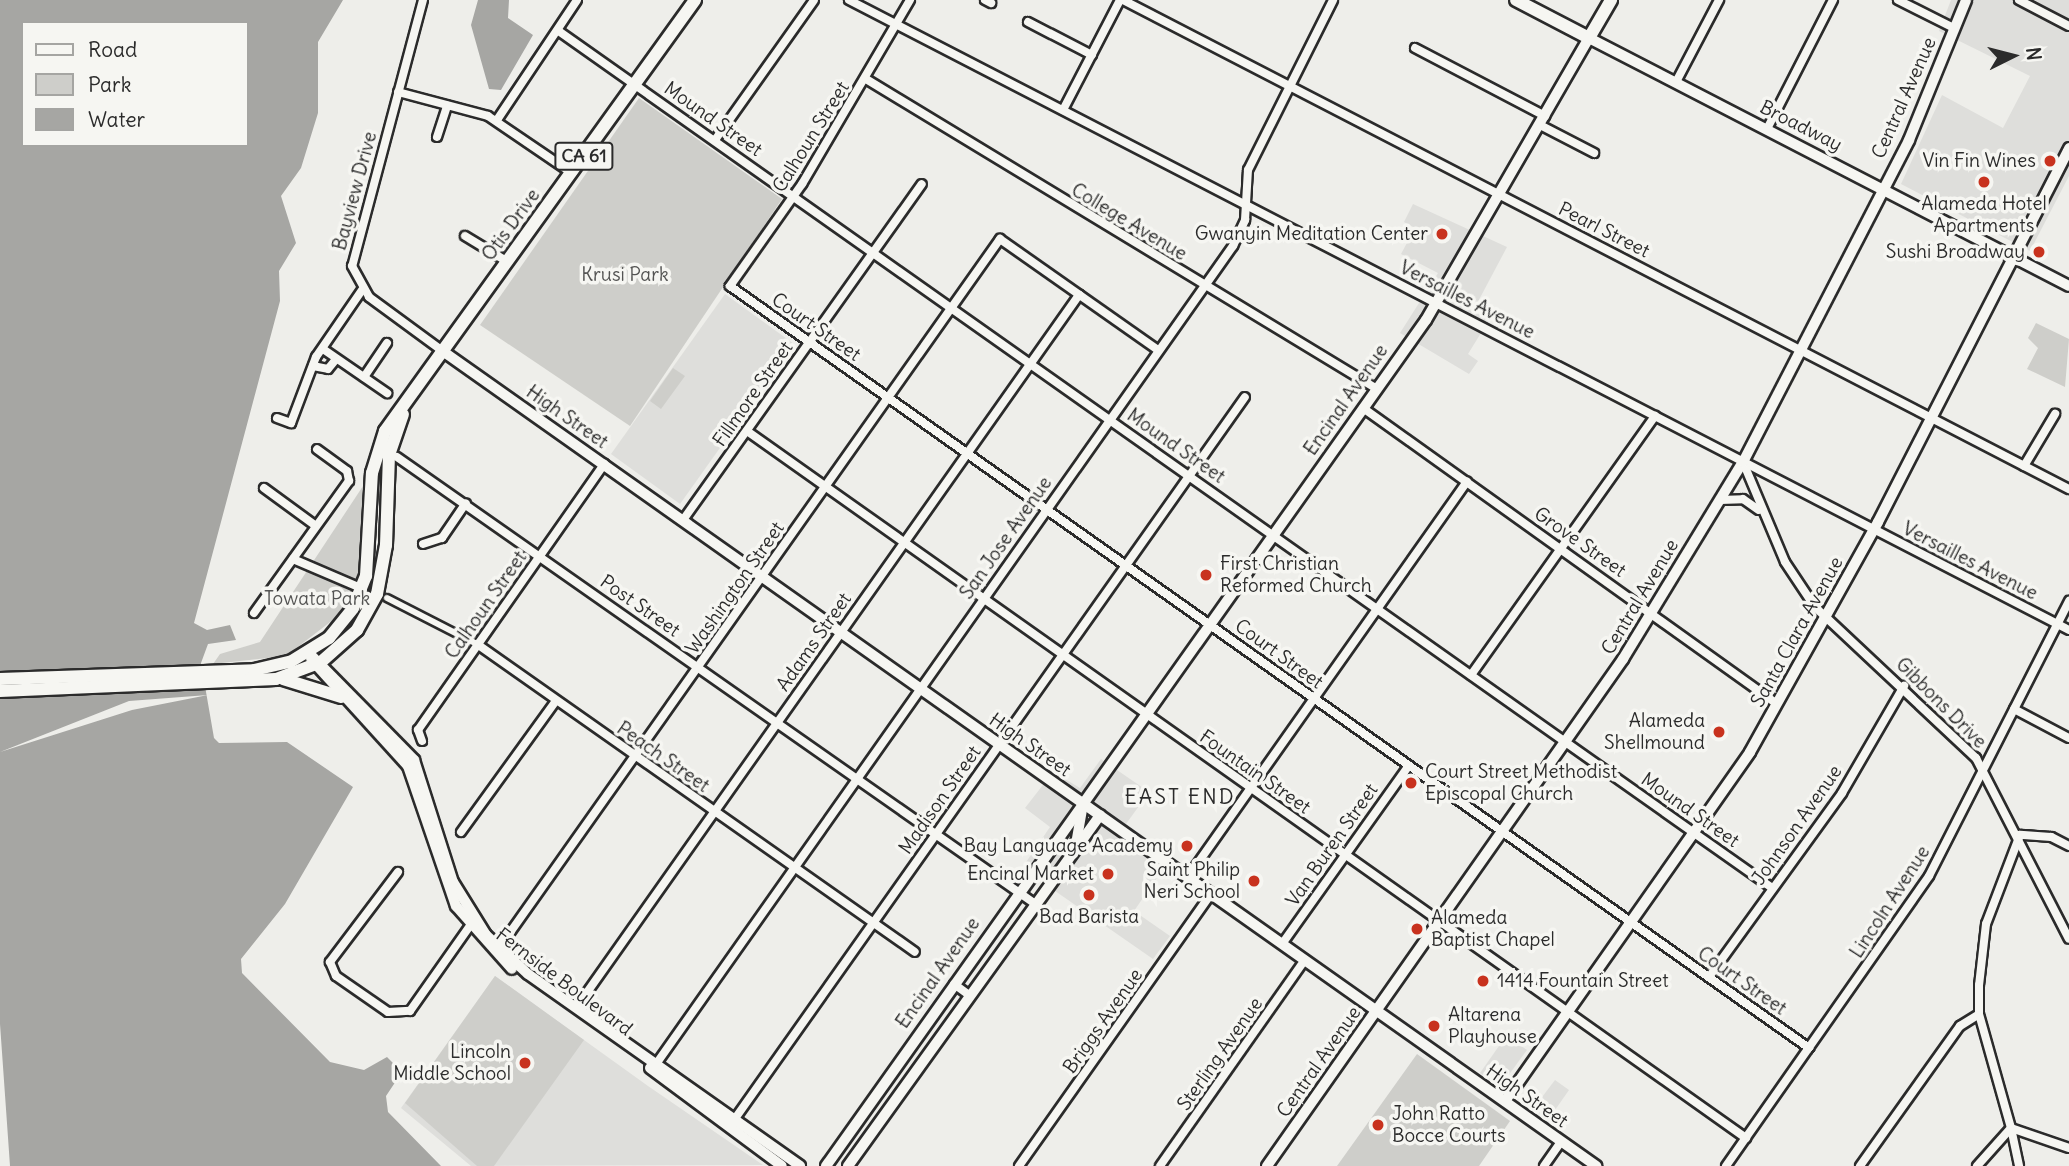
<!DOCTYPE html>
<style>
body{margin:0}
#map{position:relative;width:2069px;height:1166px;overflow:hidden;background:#eeeeea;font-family:Delius,sans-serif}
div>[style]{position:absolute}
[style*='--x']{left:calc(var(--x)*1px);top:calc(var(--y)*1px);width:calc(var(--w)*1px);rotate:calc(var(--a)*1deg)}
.built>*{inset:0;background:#dededb}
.green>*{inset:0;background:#cececa}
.water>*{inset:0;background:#a6a6a3}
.pier>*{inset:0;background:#eeeeea}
.roads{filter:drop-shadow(2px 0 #2b2b2b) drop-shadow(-2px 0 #2b2b2b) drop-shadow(0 2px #2b2b2b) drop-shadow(0 -2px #2b2b2b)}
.pedestrian>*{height:6px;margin:-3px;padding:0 3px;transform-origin:3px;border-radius:3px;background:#f6f6f2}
.minor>*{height:8px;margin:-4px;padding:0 4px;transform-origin:4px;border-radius:4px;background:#f6f6f2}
.tertiary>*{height:10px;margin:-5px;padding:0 5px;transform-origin:5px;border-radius:5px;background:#f6f6f2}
.secondary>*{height:10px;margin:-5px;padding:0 5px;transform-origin:5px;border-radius:5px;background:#f6f6f2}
.primary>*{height:12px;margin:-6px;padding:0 6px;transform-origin:6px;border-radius:6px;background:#f6f6f2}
.dots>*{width:19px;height:19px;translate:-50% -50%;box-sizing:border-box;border:4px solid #f6f6f2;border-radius:50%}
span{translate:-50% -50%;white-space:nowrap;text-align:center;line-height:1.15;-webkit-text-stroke:7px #f6f6f2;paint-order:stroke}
.shield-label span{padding:2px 5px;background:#f6f6f2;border:2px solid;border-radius:5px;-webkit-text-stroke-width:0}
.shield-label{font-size:18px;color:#2b2b2b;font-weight:700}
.street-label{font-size:19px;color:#2b2b2b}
.poi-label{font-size:19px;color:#2b2b2b}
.right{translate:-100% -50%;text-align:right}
.left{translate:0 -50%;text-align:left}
.park-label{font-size:19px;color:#545453}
.neighbourhood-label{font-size:21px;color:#2b2b2b;letter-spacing:2px}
.legend{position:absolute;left:21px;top:21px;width:228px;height:126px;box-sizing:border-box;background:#f6f6f2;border:2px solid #a5a5a2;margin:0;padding:9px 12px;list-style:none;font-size:21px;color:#2b2b2b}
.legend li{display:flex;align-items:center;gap:14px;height:35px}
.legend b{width:35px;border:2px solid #a5a5a2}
.north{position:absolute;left:1978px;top:21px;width:70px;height:70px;-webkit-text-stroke:5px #f6f6f2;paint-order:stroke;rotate:84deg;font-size:19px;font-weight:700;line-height:28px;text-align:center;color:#2b2b2b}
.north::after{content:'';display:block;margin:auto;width:24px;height:32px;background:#2b2b2b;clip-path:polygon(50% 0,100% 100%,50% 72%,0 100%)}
</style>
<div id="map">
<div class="built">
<i style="clip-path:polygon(1951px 0,2069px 0,2069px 176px,2030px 251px,1901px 184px,1942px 95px,2003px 128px,2030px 76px,1939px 31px)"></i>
<i style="clip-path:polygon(1413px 204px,1507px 247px,1473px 311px,1489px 320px,1468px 354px,1478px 361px,1469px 374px,1400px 333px,1438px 273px,1401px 254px,1415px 228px,1404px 222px)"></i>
<i style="clip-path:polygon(725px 294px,794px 344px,680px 504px,611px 454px)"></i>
<i style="clip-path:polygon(1101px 759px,1149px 792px,1126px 824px,1172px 856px,1134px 911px,1170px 936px,1153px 959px,1022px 868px,1050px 827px,1025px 808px,1053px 772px,1080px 788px)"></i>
<i style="clip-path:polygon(495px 976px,648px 1086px,763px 1165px,471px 1166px,401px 1108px)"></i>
<i style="clip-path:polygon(1506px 1036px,1527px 1050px,1500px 1087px,1480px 1073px)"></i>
<i style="clip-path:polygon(1555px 1080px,1569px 1090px,1548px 1120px,1533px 1109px)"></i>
</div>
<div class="green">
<i style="clip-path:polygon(639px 98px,782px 199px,630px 426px,480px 325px)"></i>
<i style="clip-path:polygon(2036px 323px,2069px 339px,2065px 387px,2027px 369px,2038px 348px,2028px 338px)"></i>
<i style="clip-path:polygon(673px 368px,685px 376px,661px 409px,650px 401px)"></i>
<i style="clip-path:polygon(363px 486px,359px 574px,338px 616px,286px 656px,213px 664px,220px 654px,260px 642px)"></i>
<i style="clip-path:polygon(495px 976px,584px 1040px,494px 1166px,477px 1166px,405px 1103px)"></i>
<i style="clip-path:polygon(1417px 1054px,1510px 1121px,1479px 1166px,1337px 1166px)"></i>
</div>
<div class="water">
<i style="clip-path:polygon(evenodd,0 0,343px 0,318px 42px,318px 113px,301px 168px,281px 196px,296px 243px,279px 271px,280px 301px,194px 623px,207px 630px,230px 625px,236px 640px,208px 644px,201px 663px,214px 738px,219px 743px,287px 742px,353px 787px,285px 904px,241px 959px,242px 973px,330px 1062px,364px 1070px,387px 1057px,402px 1072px,386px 1096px,388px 1112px,441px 1166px,10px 1166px,0 1024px,0 0,23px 23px,247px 23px,247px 145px,23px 145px,23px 23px)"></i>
<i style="clip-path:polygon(478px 0,509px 0,508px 18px,533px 35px,501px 90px,489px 89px,471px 25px)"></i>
</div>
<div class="pier">
<i style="clip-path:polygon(208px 695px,132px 710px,0 752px,129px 701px)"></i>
</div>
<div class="roads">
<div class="pedestrian">
<i style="--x:387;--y:598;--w:101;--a:27.1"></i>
</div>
<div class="minor">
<i style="--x:423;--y:0;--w:275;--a:104.9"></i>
<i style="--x:352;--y:266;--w:35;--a:61"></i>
<i style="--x:369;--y:297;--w:93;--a:36.3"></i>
<i style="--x:849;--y:0;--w:1373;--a:27.31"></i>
<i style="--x:910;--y:0;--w:213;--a:120.4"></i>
<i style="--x:802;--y:184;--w:125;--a:125.2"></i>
<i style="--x:730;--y:286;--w:1321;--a:35.23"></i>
<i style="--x:985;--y:0;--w:7;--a:27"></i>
<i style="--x:1123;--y:0;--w:1065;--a:27.34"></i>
<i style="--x:1898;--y:0;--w:63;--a:26.6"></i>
<i style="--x:2019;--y:0;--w:56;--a:27.5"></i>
<i style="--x:1028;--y:22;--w:72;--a:27.3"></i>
<i style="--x:560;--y:32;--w:1484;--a:35.23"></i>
<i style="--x:1415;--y:48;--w:147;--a:27.6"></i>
<i style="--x:866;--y:79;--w:598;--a:31.24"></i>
<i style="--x:1676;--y:82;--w:93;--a:-62.3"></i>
<i style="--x:398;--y:92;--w:93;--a:14.9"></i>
<i style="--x:488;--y:116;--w:102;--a:34.2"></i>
<i style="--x:1063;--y:110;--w:124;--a:-62.6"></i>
<i style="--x:497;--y:120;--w:144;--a:-56.3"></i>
<i style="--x:1540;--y:125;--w:61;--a:27.4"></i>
<i style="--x:1767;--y:129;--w:145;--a:-62.9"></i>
<i style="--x:437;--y:137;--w:33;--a:-72"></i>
<i style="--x:715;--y:140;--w:171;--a:-54.7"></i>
<i style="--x:465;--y:236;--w:50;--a:31.2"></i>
<i style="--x:323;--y:349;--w:78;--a:34.5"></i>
<i style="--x:313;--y:366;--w:15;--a:11"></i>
<i style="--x:328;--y:369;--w:13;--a:-51"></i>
<i style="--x:364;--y:377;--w:41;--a:-55.9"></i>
<i style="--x:1363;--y:408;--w:509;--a:35.56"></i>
<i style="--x:277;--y:418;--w:15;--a:20"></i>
<i style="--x:291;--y:423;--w:71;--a:-69.3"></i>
<i style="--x:316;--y:357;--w:81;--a:-55.5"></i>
<i style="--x:747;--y:431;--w:1224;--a:35.29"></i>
<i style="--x:397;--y:457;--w:778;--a:35"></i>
<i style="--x:1743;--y:462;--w:108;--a:67.2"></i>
<i style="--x:1785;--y:562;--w:54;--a:56.3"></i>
<i style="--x:1815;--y:607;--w:221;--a:43.2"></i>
<i style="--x:1976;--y:758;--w:203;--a:62.8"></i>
<i style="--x:2024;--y:466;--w:61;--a:-59.2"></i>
<i style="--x:264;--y:488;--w:64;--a:36.2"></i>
<i style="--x:1720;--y:500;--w:23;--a:-2"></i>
<i style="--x:1743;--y:499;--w:19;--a:35"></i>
<i style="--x:683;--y:520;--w:412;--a:-54.6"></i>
<i style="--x:423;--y:544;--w:20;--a:-18"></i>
<i style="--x:442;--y:538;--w:42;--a:-55.6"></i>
<i style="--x:293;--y:559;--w:76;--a:23.2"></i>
<i style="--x:254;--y:613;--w:163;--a:-54.3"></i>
<i style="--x:349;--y:481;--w:10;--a:-101"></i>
<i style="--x:347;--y:471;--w:37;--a:-144"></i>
<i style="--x:477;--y:644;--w:535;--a:35.11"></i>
<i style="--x:1471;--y:675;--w:318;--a:-54.6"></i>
<i style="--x:2014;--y:709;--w:62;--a:27.8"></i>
<i style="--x:422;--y:741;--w:12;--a:-110"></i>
<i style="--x:418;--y:730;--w:325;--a:-55"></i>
<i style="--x:461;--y:832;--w:162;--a:-54.1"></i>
<i style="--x:2069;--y:846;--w:20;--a:-153"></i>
<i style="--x:2051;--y:837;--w:31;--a:-176"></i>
<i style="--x:2020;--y:835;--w:95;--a:110.9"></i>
<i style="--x:1986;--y:924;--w:61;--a:96.5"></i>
<i style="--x:1979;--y:985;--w:29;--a:90"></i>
<i style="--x:1979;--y:1014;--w:118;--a:74.3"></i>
<i style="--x:2011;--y:1128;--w:61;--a:19"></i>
<i style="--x:398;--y:872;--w:113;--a:127.1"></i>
<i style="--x:330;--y:962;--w:15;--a:67"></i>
<i style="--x:336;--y:976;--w:63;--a:34.7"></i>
<i style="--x:388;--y:1012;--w:22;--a:-3"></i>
<i style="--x:410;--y:1011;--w:111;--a:-54.9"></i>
<i style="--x:1188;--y:877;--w:484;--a:-54.8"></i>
<i style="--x:1282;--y:944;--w:219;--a:-54.6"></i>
<i style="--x:497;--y:951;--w:872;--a:-54.76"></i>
<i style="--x:1000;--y:239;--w:193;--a:35.1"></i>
<i style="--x:1709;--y:977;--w:227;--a:-54.1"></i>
<i style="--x:1842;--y:793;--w:124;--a:-59.9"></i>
<i style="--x:954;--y:984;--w:19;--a:36"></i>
<i style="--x:576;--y:1008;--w:873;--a:-54.8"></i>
<i style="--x:654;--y:1067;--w:1005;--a:-54.81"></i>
<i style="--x:1233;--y:246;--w:29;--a:-65"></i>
<i style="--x:1245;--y:220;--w:50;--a:-86.6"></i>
<i style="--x:1248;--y:170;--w:190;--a:-63.4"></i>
<i style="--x:734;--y:1120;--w:885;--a:-54.75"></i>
<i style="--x:1019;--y:1166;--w:333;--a:-54.8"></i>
<i style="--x:1160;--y:1166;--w:252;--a:-54.9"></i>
<i style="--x:1544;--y:1166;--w:29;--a:-55"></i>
<i style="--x:1726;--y:1166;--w:354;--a:-55"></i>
<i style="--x:1929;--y:876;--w:309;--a:-63"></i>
<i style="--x:1860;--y:1166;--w:172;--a:-54.5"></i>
<i style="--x:1960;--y:1026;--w:22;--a:-32"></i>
<i style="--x:1977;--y:1166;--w:51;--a:-48.2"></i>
<i style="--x:2011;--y:1128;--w:39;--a:78"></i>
</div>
<div class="tertiary">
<i style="--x:1589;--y:38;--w:540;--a:27.32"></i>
<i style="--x:1076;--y:844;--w:41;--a:-80.1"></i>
<i style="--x:1505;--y:1101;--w:426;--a:-54.9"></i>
<i style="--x:1750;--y:752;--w:263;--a:-60.9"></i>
<i style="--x:1878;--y:522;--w:420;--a:-62.9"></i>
<i style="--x:826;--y:1166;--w:444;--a:-54.6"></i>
<i style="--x:848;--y:1166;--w:432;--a:-54.3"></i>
<i style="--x:1267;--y:1166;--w:620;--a:-54.92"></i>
<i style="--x:1623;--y:659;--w:231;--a:-58.7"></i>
<i style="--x:1743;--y:462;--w:362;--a:-62.7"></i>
<i style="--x:1909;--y:140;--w:151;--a:-67.8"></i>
</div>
<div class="secondary">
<i style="--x:444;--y:352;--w:1411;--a:35.24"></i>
<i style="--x:309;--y:653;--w:150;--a:45.5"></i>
<i style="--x:414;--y:760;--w:128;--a:72.3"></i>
<i style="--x:453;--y:882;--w:62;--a:58.1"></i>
<i style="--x:486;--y:935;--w:57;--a:42.9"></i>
<i style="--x:528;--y:974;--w:333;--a:35.2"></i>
<i style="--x:311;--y:659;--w:144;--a:47.8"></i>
<i style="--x:408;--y:766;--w:148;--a:71.1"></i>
<i style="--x:456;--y:906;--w:84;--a:48.4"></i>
<i style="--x:1083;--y:804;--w:593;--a:-54.68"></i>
<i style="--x:1426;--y:320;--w:326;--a:-60"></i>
<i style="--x:650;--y:1068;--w:164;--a:36.6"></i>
</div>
<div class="primary">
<i style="--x:1516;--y:0;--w:82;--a:27.5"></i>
<i style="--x:1589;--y:38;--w:44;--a:-59.9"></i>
<i style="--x:0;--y:679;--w:254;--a:-2"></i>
<i style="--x:254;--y:670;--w:37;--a:-13"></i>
<i style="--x:290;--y:662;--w:46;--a:-31.6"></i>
<i style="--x:329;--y:638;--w:38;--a:-51"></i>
<i style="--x:353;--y:608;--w:35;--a:-68"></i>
<i style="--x:366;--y:576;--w:103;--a:-86.7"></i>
<i style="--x:372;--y:473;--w:44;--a:-72.8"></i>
<i style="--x:385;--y:431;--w:531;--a:-54.27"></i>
<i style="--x:283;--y:679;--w:61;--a:17.2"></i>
<i style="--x:0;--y:691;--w:276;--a:-2.5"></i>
<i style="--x:276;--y:679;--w:48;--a:-20.7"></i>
<i style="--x:321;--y:662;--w:48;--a:-41.6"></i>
<i style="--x:357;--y:630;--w:41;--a:-60.9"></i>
<i style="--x:377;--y:594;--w:50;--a:-79.6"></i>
<i style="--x:386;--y:545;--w:90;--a:-88.1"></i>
<i style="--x:389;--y:455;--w:43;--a:-71.1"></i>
</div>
</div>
<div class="dots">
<i style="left:2050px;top:161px;background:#c8321e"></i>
<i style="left:1984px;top:182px;background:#c8321e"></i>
<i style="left:1442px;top:234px;background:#c8321e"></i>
<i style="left:2039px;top:252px;background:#c8321e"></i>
<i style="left:1206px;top:575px;background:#c8321e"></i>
<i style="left:1719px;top:732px;background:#c8321e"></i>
<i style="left:1411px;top:783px;background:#c8321e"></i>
<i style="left:1187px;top:846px;background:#c8321e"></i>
<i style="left:1108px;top:874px;background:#c8321e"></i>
<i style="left:1254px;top:881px;background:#c8321e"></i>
<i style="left:1089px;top:895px;background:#c8321e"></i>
<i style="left:1417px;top:929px;background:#c8321e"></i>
<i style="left:1483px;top:981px;background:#c8321e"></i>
<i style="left:1434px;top:1026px;background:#c8321e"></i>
<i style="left:525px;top:1063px;background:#c8321e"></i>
<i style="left:1378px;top:1125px;background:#c8321e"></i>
</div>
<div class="shield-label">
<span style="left:584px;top:156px">CA 61</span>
</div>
<div class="street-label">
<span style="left:1904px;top:98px;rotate:-66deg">Central Avenue</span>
<span style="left:713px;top:119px;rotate:35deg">Mound Street</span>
<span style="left:1801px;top:126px;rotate:27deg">Broadway</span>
<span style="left:811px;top:137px;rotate:-58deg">Calhoun Street</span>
<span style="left:355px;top:191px;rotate:-75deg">Bayview Drive</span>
<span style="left:1129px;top:222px;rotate:31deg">College Avenue</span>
<span style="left:511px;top:225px;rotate:-54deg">Otis Drive</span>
<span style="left:1604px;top:230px;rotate:27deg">Pearl Street</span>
<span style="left:1467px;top:300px;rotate:27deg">Versailles Avenue</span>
<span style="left:816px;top:327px;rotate:35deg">Court Street</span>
<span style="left:753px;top:394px;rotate:-55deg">Fillmore Street</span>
<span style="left:1346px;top:400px;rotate:-55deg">Encinal Avenue</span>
<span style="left:567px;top:417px;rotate:35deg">High Street</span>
<span style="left:1176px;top:446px;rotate:35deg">Mound Street</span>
<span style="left:1006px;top:538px;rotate:-55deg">San Jose Avenue</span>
<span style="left:1580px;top:542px;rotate:35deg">Grove Street</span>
<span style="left:1970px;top:561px;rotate:27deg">Versailles Avenue</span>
<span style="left:735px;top:588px;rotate:-55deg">Washington Street</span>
<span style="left:1640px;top:597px;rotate:-59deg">Central Avenue</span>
<span style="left:486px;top:605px;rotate:-55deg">Calhoun Street</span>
<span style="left:640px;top:606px;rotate:35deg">Post Street</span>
<span style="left:1797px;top:632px;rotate:-61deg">Santa Clara Avenue</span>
<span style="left:814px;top:642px;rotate:-55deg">Adams Street</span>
<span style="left:1279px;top:654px;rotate:36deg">Court Street</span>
<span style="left:1941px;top:703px;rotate:45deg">Gibbons Drive</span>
<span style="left:1030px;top:745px;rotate:35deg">High Street</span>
<span style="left:663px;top:757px;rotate:35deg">Peach Street</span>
<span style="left:1255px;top:772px;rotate:35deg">Fountain Street</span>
<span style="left:940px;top:800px;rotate:-55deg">Madison Street</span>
<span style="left:1690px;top:810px;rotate:35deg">Mound Street</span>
<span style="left:1797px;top:825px;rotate:-55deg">Johnson Avenue</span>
<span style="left:1332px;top:845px;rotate:-55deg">Van Buren Street</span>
<span style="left:1890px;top:902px;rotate:-57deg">Lincoln Avenue</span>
<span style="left:938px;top:973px;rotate:-55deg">Encinal Avenue</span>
<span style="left:1742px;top:981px;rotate:35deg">Court Street</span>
<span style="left:564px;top:982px;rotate:37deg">Fernside Boulevard</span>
<span style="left:1103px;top:1021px;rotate:-55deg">Briggs Avenue</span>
<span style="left:1220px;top:1054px;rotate:-55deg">Sterling Avenue</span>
<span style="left:1319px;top:1062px;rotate:-55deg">Central Avenue</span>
<span style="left:1527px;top:1096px;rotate:35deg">High Street</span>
</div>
<div class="poi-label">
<span class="right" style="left:2036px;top:161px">Vin Fin Wines</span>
<span style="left:1984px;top:215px">Alameda Hotel<br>Apartments</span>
<span class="right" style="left:1428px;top:234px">Gwanyin Meditation Center</span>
<span class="right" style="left:2025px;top:252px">Sushi Broadway</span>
<span class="left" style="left:1220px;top:575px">First Christian<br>Reformed Church</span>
<span class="right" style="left:1705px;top:732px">Alameda<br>Shellmound</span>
<span class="left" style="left:1425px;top:783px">Court Street Methodist<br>Episcopal Church</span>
<span class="right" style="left:1173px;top:846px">Bay Language Academy</span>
<span class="right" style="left:1240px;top:881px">Saint Philip<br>Neri School</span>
<span class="right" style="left:1094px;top:874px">Encinal Market</span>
<span style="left:1089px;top:917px">Bad Barista</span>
<span class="left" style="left:1431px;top:929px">Alameda<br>Baptist Chapel</span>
<span class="left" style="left:1497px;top:981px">1414 Fountain Street</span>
<span class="left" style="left:1448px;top:1026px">Altarena<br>Playhouse</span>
<span class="right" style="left:511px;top:1063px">Lincoln<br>Middle School</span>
<span class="left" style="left:1392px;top:1125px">John Ratto<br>Bocce Courts</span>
</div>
<div class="park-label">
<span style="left:625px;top:275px">Krusi Park</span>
<span style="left:317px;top:599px">Towata Park</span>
</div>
<div class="neighbourhood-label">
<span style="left:1180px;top:797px">EAST END</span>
</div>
<ul class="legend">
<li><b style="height:9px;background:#f6f6f2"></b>Road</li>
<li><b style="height:19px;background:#cececa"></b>Park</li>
<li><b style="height:19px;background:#a6a6a3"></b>Water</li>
</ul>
<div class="north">N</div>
</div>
